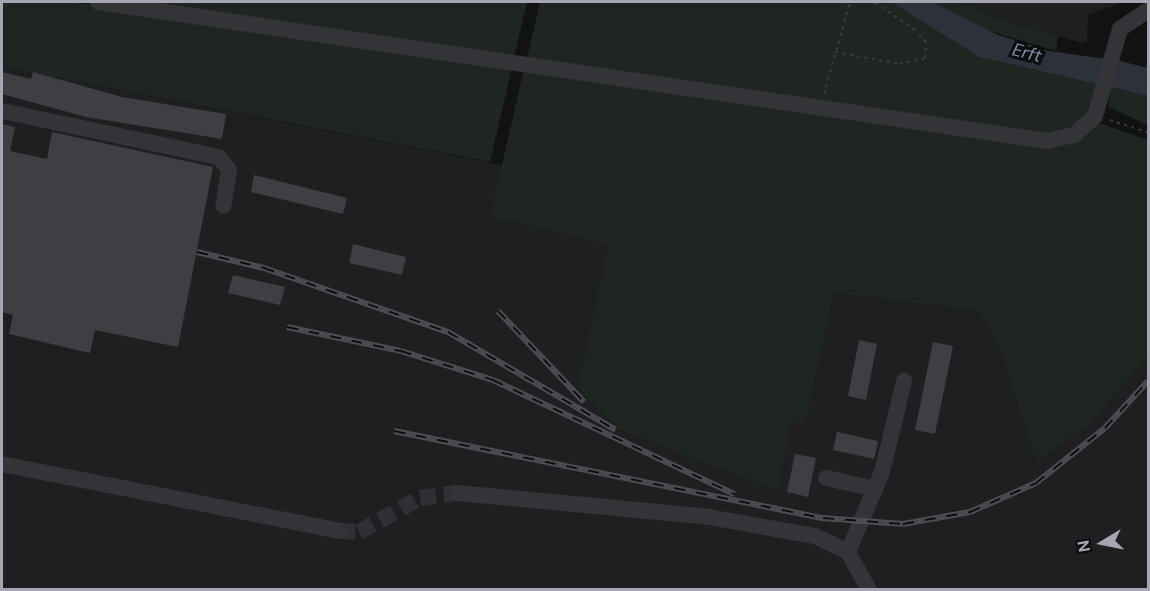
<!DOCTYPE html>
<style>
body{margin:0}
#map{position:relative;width:1150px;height:591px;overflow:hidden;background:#121213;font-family:"DM Sans",sans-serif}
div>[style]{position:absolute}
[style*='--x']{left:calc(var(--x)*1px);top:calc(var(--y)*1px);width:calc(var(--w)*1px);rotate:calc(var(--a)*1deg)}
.built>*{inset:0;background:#1f1e20}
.green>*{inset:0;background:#1f2621}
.water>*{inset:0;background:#2d323a}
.building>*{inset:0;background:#3f3f43}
.minor-tunnel>*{height:16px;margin-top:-8px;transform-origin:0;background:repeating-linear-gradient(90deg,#2f3033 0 16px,transparent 0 24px)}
.path>*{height:2px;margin-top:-1px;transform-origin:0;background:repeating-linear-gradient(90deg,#3a3a3f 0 3px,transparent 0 7.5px)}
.minor>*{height:16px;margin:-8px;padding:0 8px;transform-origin:8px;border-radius:8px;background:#343438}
.rail>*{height:6px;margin-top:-3px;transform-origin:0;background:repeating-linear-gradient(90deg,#0d0d0e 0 11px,#4d4d53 0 22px);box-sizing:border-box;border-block:2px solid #4d4d53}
span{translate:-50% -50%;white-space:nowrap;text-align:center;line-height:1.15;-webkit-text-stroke:6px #0d0d0e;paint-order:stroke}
.water-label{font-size:18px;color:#808caa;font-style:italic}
.frame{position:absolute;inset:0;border:3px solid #a5a6b2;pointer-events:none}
.north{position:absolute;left:1072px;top:513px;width:60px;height:60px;-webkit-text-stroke:4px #0d0d0e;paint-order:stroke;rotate:260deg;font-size:16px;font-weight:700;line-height:24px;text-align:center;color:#a5a6b2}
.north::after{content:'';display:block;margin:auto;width:21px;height:27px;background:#a5a6b2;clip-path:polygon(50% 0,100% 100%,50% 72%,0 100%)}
</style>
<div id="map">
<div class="built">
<i style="clip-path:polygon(961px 2px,1124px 2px,1088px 15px,1087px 42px,1082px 43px,996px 19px)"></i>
<i style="clip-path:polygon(2px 67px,502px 165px,491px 216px,608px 245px,778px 490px,791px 423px,806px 420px,834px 293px,978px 311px,998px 342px,1036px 463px,1089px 425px,1148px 357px,1148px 589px,2px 589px)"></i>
</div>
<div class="green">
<i style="clip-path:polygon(2px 2px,72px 2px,512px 68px,490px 162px,2px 67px)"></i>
<i style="clip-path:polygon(124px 2px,527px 2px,514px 57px)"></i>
<i style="clip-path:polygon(540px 2px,891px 2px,979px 57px,1101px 85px,1098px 99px,1077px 126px,1048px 136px,527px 59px)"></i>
<i style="clip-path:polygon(932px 2px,961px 2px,996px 19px,1058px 36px,1056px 51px,974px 26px)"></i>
<i style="clip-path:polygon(524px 69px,1008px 140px,1099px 123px,1148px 140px,1148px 357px,1089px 425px,1036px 463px,998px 342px,978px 311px,834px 293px,806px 421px,791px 424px,778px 490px,620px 430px,578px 388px,608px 245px,490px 216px)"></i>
<i style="clip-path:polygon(1111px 87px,1148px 96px,1148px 125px,1108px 107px)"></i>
</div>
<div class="water">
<i style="clip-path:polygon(891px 2px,932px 2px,998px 35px,1049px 51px,1106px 59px,1101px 85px,979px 57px)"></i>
<i style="clip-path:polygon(1116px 60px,1148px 68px,1148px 96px,1111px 87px)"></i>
</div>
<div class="building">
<i style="clip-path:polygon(2px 72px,31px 79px,33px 72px,122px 97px,226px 114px,222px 139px,86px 117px,2px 94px)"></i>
<i style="clip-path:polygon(2px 124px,15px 127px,10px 151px,47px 159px,52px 132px,213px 167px,178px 347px,95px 330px,90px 353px,9px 334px,13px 315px,2px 312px)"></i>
<i style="clip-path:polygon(254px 175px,347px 198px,343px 214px,251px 192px)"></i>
<i style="clip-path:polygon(353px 244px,406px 257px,402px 275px,349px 263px)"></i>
<i style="clip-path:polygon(233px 275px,285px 287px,280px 305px,228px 293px)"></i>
<i style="clip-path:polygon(859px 340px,877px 344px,866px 400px,848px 396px)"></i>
<i style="clip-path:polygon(933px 342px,953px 346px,935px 434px,915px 430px)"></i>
<i style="clip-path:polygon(837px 432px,878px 441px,874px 459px,833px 450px)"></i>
<i style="clip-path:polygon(795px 454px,816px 458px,808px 497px,787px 492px)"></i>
</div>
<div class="minor-tunnel">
<i style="--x:339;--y:531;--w:20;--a:3"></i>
<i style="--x:359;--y:532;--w:70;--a:-29.1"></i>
<i style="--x:420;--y:498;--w:37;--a:-8"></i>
</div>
<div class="path">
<i style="--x:835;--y:52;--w:66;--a:10.5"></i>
<i style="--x:900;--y:64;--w:26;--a:-13"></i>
<i style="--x:925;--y:58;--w:16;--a:-86"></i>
<i style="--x:926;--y:42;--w:16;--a:-133"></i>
<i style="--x:915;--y:30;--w:50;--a:-145.7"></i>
<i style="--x:824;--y:94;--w:96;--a:-74.2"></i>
<i style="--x:1110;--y:120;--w:40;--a:18"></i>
</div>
<div class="minor">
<i style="--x:98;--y:2;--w:959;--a:8.33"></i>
<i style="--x:1047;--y:141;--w:28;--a:-13"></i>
<i style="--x:1074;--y:135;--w:28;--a:-42"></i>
<i style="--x:1095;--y:116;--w:91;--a:-74"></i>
<i style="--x:1120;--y:29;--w:34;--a:-34"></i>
<i style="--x:2;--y:111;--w:222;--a:12"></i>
<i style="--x:219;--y:157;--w:16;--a:52"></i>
<i style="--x:229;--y:170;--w:36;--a:99"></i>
<i style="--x:2;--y:464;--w:344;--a:11.2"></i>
<i style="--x:826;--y:478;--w:51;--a:12.4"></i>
<i style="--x:457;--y:493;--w:253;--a:5.4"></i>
<i style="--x:709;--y:517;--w:108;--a:10.2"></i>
<i style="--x:815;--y:536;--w:37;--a:26"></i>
<i style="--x:848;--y:552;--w:43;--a:61.1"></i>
<i style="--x:848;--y:552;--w:87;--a:-67"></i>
<i style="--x:882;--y:472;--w:94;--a:-76.4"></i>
</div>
<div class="rail">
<i style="--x:197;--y:252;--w:69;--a:13.4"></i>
<i style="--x:264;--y:268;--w:195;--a:19.2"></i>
<i style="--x:448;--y:332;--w:194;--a:30.3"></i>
<i style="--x:498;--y:311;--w:125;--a:46.6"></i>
<i style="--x:287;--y:327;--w:116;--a:11.9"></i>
<i style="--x:401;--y:351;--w:96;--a:17.5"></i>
<i style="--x:493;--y:380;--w:267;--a:25.3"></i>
<i style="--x:394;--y:431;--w:438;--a:11.5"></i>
<i style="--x:823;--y:518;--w:80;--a:4.3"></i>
<i style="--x:903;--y:524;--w:68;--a:-10.2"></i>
<i style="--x:970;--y:512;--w:72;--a:-23.7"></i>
<i style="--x:1036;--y:483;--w:88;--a:-38.6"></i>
<i style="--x:1105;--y:428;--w:64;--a:-47.5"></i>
</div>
<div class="water-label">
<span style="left:1027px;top:53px;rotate:15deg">Erft</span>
</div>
<div class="frame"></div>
<div class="north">N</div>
</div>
